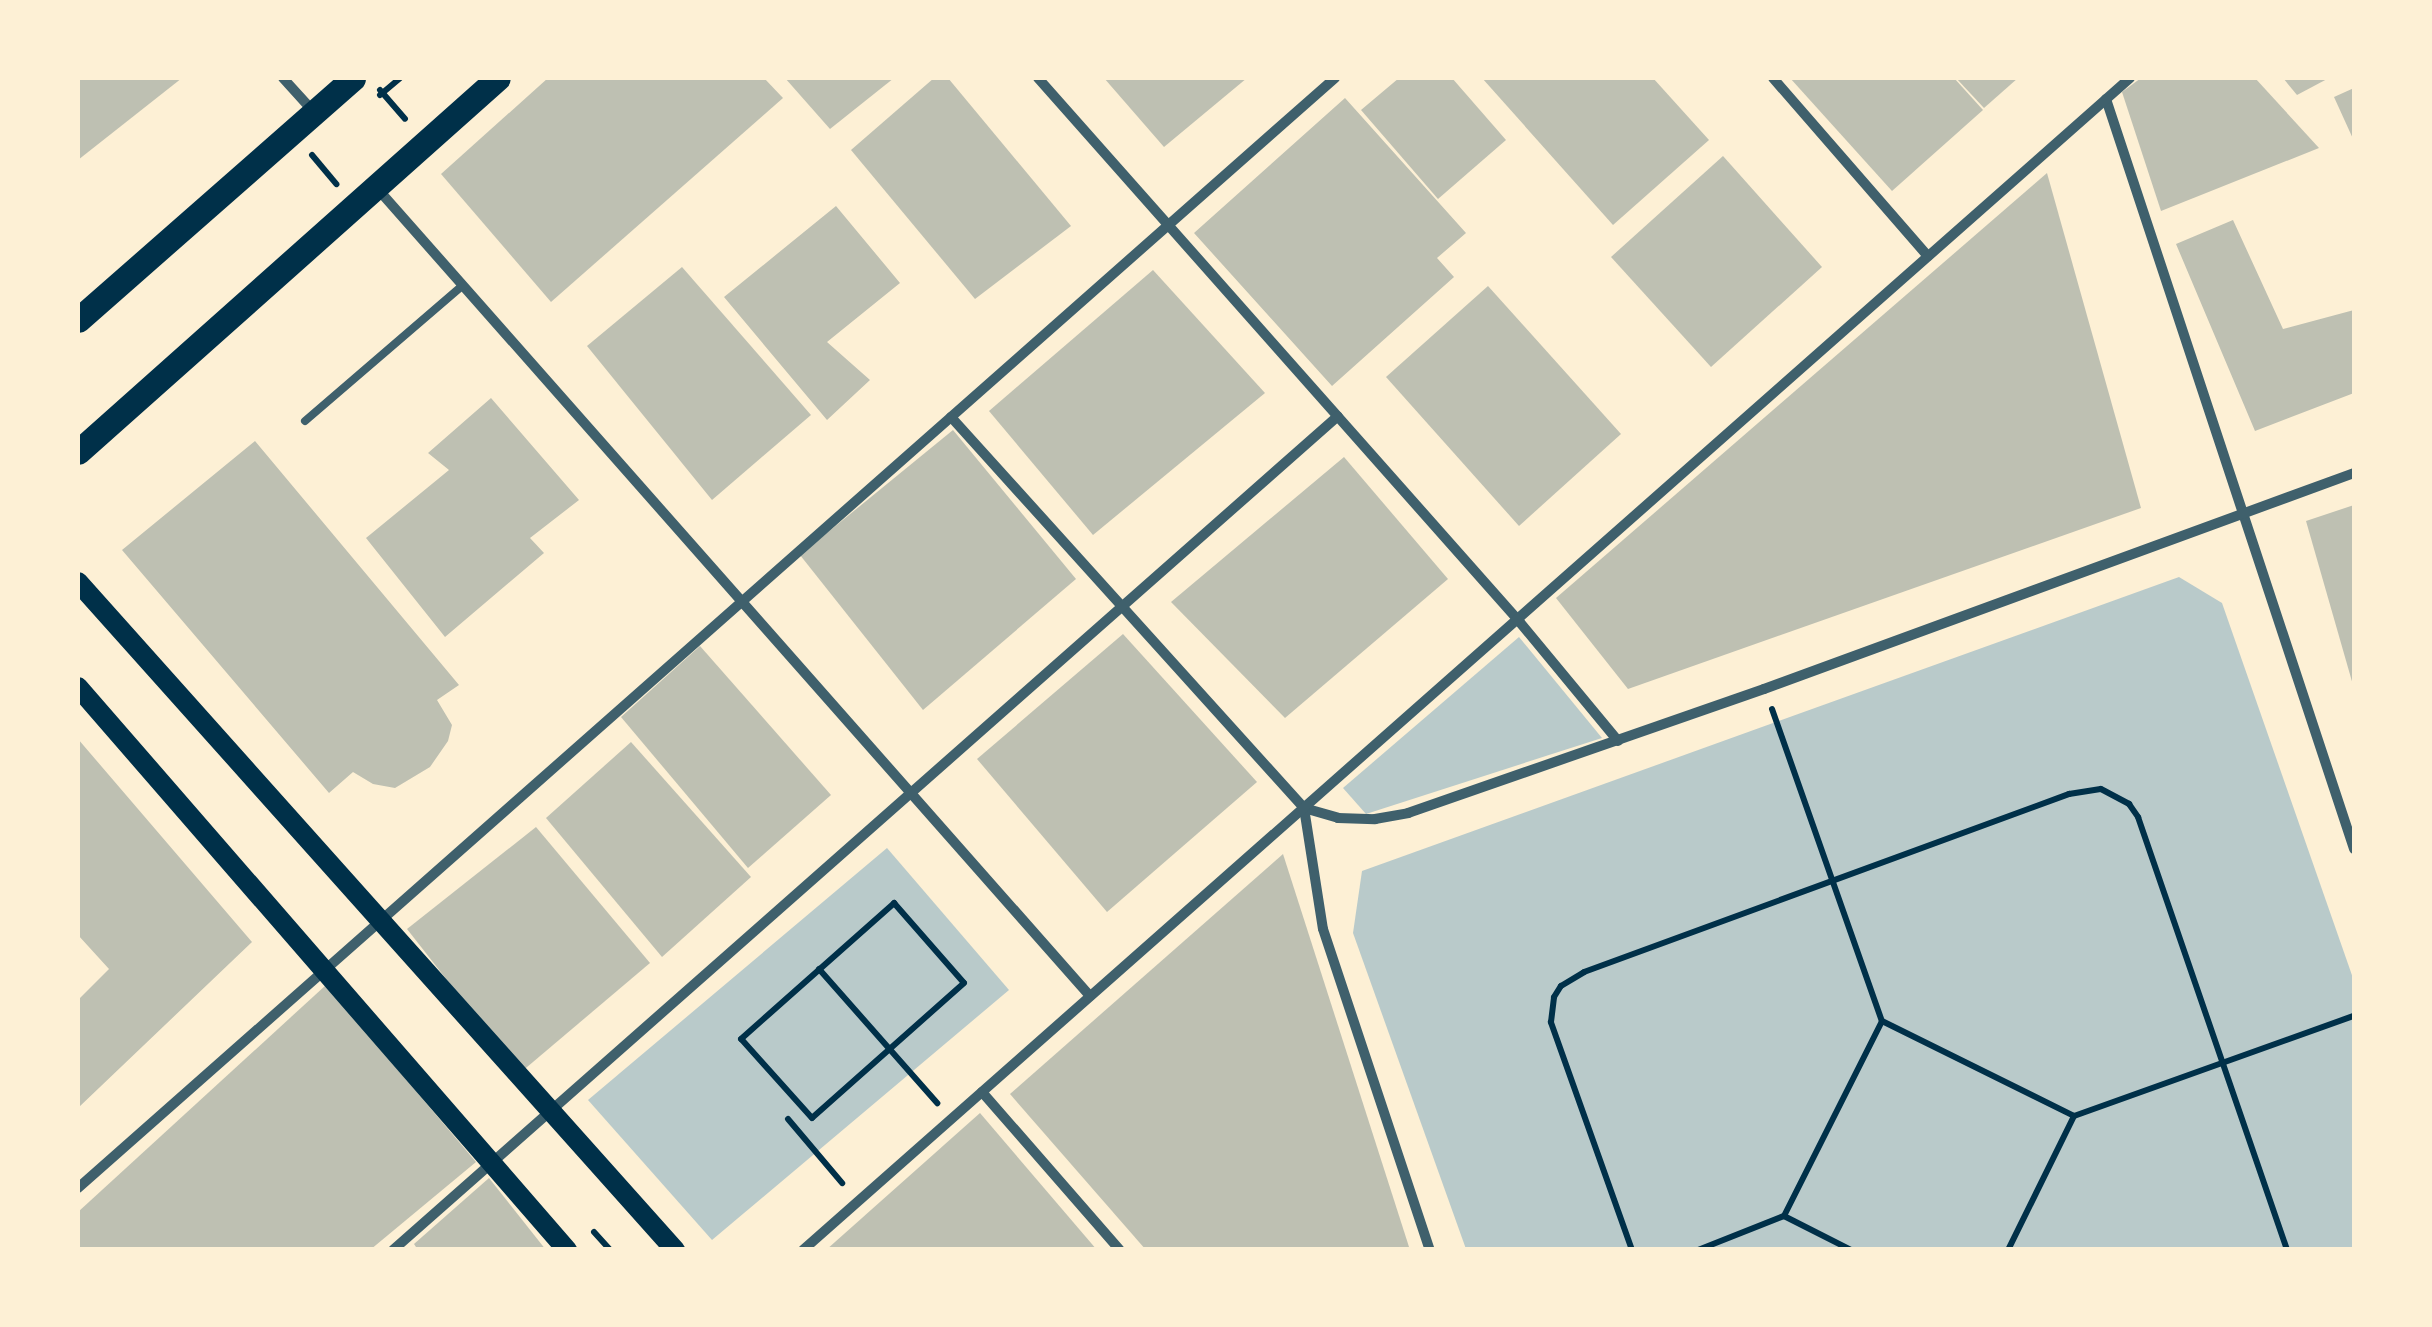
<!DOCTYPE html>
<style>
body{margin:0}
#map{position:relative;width:2432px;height:1327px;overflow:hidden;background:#fdf0d5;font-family:Overpass,sans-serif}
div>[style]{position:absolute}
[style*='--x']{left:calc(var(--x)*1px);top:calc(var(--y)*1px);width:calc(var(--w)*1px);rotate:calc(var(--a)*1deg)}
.green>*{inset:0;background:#b9caca}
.building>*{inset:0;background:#bec0b2}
.path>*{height:6px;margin:-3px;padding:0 3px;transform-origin:3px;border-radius:3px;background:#003049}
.service>*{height:8px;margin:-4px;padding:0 4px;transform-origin:4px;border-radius:4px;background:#3f606c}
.minor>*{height:10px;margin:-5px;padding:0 5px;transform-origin:5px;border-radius:5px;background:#3f606c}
.secondary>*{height:20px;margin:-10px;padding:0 10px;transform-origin:10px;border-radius:10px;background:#003049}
.primary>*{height:25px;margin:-12.5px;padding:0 12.5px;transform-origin:12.5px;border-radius:12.5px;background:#003049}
span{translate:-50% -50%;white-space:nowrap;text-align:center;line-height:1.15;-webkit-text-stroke:10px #fdf0d5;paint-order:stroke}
.frame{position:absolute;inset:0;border:80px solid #fdf0d5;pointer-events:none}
</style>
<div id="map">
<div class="green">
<i style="clip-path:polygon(2179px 577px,2222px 603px,2354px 981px,2354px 1249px,1466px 1249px,1353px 933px,1362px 871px)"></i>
<i style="clip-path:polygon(1519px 637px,1602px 738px,1366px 814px,1343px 788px)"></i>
<i style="clip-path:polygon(887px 848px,1009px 990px,712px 1240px,588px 1100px)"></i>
</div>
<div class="building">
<i style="clip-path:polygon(78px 78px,182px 78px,78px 160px)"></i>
<i style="clip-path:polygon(548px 78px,764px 78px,783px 98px,551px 302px,441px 174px)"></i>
<i style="clip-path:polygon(785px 78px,894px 78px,830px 129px)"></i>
<i style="clip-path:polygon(934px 78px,948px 78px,1071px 226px,975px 299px,851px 150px)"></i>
<i style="clip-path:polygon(1104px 78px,1247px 78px,1164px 147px)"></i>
<i style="clip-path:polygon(1399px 78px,1452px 78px,1506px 140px,1438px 199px,1361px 110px)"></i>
<i style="clip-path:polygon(1482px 78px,1653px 78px,1709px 140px,1613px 225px)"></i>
<i style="clip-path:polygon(1790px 78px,1954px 78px,1983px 110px,1892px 191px)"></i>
<i style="clip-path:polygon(1956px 78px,2018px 78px,1984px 108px)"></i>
<i style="clip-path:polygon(2141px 78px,2255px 78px,2319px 148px,2161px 211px,2122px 92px)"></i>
<i style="clip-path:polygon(2283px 78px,2329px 78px,2297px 95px)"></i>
<i style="clip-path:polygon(2354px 88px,2354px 141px,2334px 97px)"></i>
<i style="clip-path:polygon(1345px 98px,1466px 233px,1437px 258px,1454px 277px,1332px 386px,1194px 233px)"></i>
<i style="clip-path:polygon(1723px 156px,1822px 267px,1711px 367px,1611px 257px)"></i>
<i style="clip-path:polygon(2047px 173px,2141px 508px,1628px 689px,1556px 598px)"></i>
<i style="clip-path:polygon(836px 206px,900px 283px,827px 342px,870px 380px,827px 420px,724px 297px)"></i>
<i style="clip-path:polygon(2233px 220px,2283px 329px,2354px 310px,2354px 393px,2255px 431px,2176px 244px)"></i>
<i style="clip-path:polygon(682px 267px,811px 415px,712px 500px,587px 346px)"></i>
<i style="clip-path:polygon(1153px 270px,1265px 393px,1093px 535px,989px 411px)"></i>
<i style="clip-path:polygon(1488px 286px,1621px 434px,1519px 526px,1386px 377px)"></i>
<i style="clip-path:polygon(491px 398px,579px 500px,530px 538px,544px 553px,445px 637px,366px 538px,449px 470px,428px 453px)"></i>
<i style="clip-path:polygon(953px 430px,1076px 579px,923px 710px,800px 555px)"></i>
<i style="clip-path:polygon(255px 441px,459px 685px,437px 700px,452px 725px,448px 741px,430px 767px,395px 788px,373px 784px,353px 772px,329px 793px,122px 550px)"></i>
<i style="clip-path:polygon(1344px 457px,1448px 579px,1285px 718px,1171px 602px)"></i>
<i style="clip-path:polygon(2354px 505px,2354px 685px,2353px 685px,2306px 521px)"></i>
<i style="clip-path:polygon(1123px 634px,1257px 782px,1107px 912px,977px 759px)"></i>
<i style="clip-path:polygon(700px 646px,831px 795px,748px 868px,621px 717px)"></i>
<i style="clip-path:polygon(78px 739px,252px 942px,78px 1108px,78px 1000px,109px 969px,78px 935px)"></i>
<i style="clip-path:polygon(631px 742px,751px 877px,662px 957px,546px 818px)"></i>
<i style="clip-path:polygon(536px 827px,650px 963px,520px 1073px,407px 929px)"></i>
<i style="clip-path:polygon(1283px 854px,1410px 1250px,1146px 1250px,1010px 1094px)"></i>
<i style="clip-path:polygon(326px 985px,476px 1162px,370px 1250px,78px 1250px,78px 1212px)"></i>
<i style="clip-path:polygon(980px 1113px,1097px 1250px,826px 1250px)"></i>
<i style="clip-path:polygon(489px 1178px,546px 1250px,418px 1250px,414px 1244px)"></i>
</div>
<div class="path">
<i style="--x:380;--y:90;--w:38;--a:49"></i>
<i style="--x:380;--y:95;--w:26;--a:-40"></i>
<i style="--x:312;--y:155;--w:38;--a:50"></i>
<i style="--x:1772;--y:709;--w:331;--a:70.6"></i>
<i style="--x:894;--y:903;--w:106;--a:48.8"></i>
<i style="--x:964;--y:983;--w:203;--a:138.4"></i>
<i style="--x:812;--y:1118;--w:106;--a:-131.9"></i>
<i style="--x:741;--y:1039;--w:205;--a:-41.6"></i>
<i style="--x:819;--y:969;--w:179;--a:48.6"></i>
<i style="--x:2074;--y:1116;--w:297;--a:-19.7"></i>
<i style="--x:788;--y:1119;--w:84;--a:49.8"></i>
<i style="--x:1784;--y:1216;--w:75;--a:26.9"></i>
<i style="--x:594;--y:1232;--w:24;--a:48"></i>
<i style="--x:1632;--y:1250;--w:242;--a:-109.6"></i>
<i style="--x:1551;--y:1022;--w:25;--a:-83"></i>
<i style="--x:1554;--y:997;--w:13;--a:-58"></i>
<i style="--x:1561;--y:986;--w:27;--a:-31"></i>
<i style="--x:1584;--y:972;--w:517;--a:-20.15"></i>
<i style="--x:2069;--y:794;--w:32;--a:-9"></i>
<i style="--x:2101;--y:789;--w:32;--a:28"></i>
<i style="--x:2129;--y:804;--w:16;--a:55"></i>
<i style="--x:2138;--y:817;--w:458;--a:71"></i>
<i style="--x:1698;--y:1250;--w:92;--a:-21.6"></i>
<i style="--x:1784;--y:1216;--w:218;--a:-63.3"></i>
<i style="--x:1882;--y:1021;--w:214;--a:26.3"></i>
<i style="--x:2074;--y:1116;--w:149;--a:116.2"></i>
</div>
<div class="service">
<i style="--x:305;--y:421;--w:208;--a:-40.7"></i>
</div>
<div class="minor">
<i style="--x:283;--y:78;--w:45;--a:47.7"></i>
<i style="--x:1038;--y:78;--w:724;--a:48.47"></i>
<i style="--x:1518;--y:620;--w:157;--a:50.4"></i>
<i style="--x:1773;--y:78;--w:236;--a:49"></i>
<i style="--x:2106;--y:99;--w:790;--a:71.7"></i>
<i style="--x:376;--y:187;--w:1079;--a:48.57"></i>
<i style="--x:951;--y:417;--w:527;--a:47.92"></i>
<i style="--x:1304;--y:808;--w:35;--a:16"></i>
<i style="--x:1338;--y:818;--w:37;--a:2"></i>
<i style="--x:1375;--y:819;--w:34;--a:-10"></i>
<i style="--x:1408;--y:813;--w:377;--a:-19.2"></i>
<i style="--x:1764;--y:689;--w:628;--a:-20.11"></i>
<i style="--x:1304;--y:808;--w:122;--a:81.1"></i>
<i style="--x:1323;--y:929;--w:338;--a:71.6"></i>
<i style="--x:982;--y:1092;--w:210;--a:48.9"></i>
<i style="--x:78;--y:1188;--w:1677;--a:-41.45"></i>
<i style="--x:393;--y:1250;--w:1260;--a:-41.43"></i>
<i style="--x:803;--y:1250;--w:1770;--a:-41.45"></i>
</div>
<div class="secondary">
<i style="--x:78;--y:582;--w:896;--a:48.21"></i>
<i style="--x:78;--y:687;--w:746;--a:49.02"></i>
</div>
<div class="primary">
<i style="--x:78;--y:320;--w:366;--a:-41.3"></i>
<i style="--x:78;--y:452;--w:562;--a:-41.68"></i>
</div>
<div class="frame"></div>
</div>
